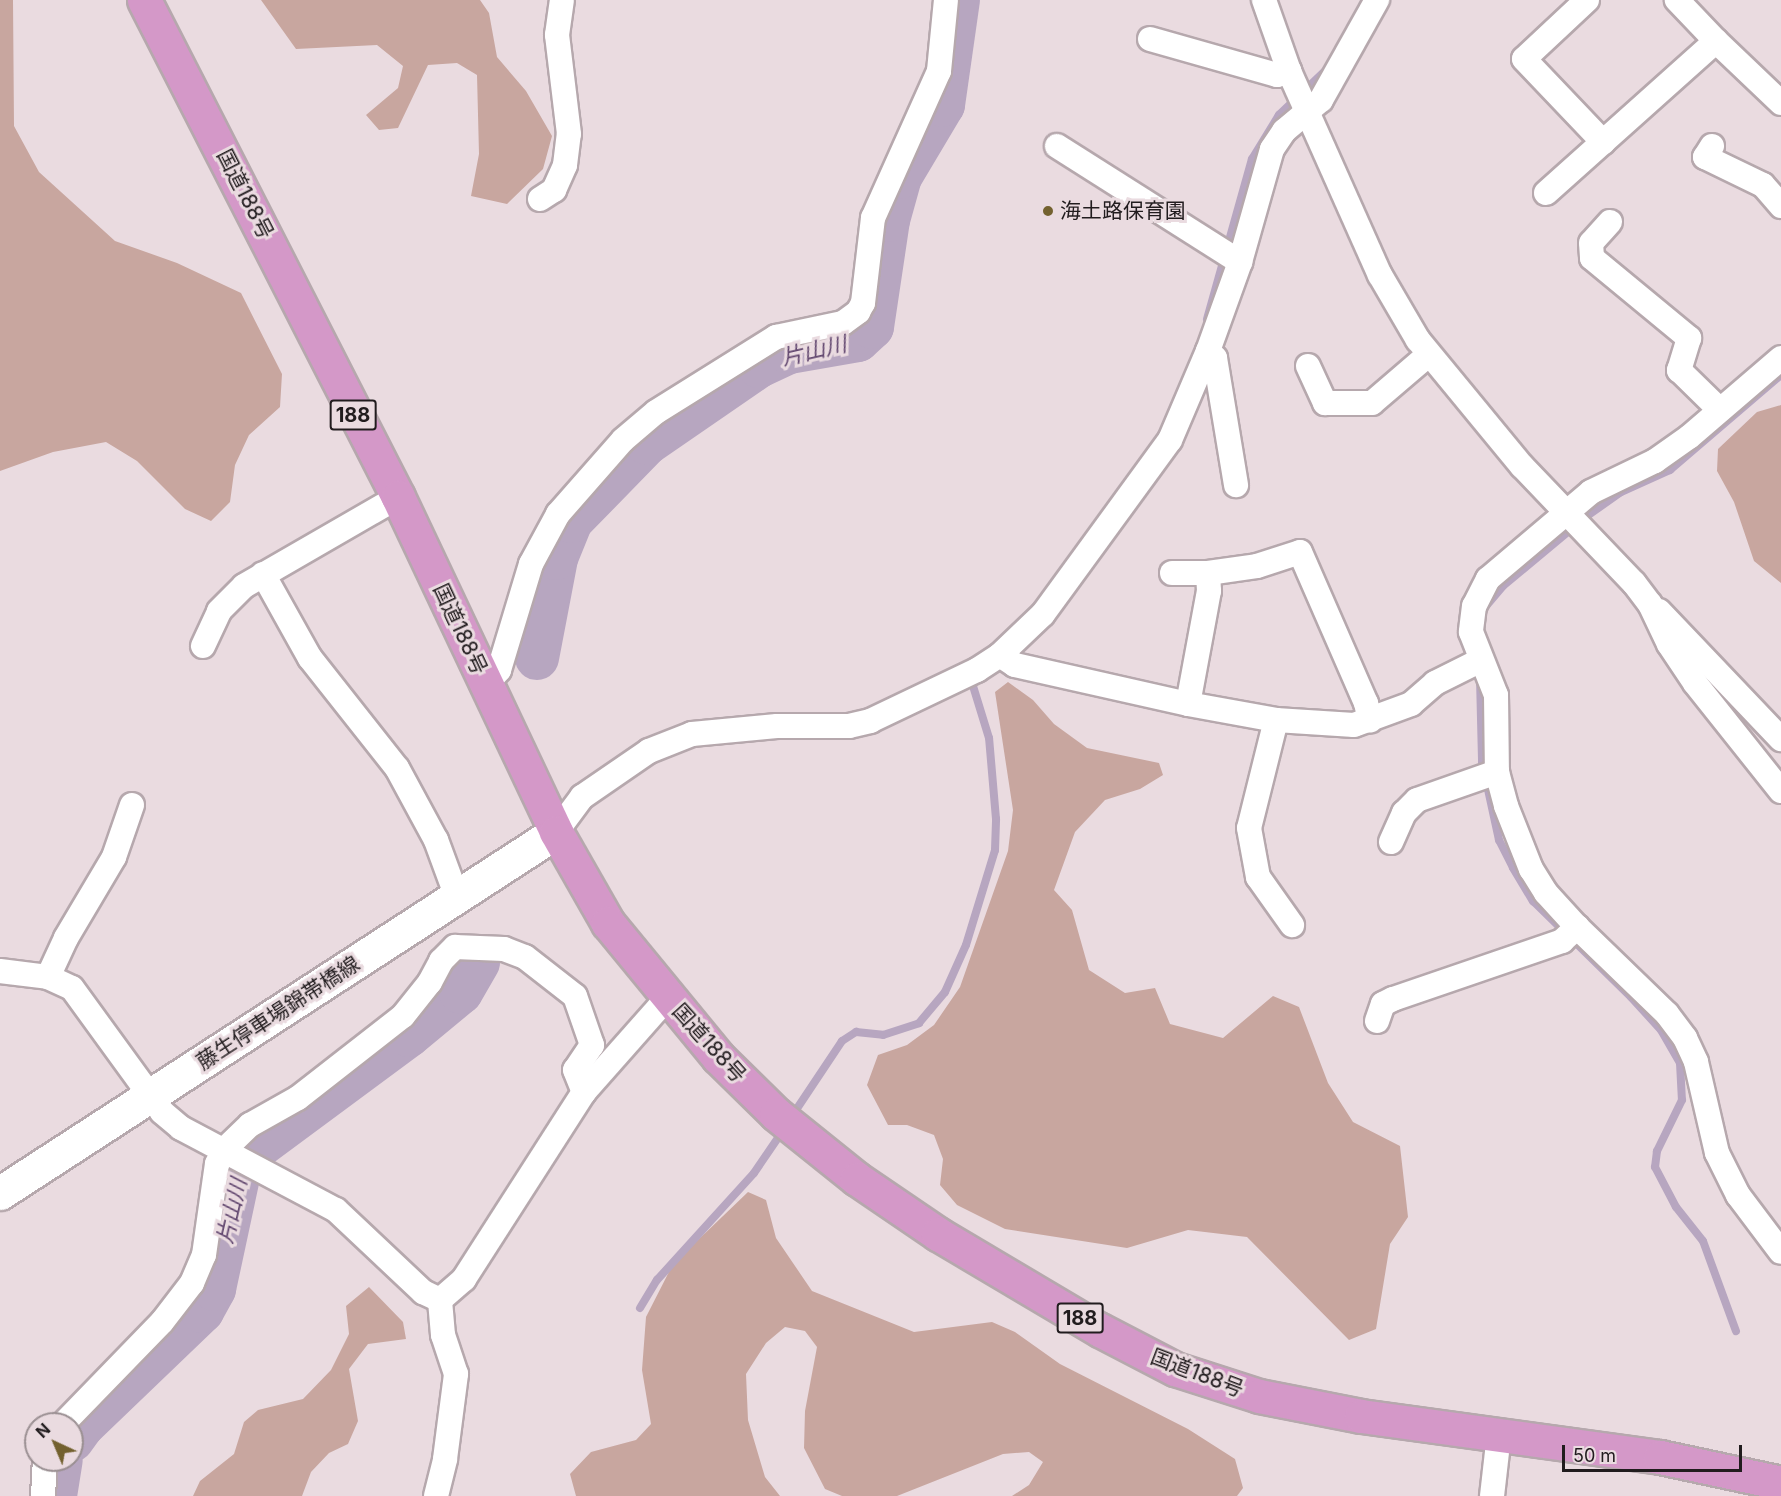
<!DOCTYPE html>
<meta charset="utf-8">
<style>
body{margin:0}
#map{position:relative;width:1781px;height:1496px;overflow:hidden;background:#eadbe0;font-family:Inter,"Noto Sans JP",sans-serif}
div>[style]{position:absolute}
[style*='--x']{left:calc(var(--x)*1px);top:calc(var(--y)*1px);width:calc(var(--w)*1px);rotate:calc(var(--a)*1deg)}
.forest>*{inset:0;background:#c8a69f}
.stream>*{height:8px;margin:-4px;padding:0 4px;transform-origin:4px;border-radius:4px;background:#b7a6c0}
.river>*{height:44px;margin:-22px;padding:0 22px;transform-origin:22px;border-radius:22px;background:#b7a6c0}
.roads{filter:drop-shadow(2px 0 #b6a8ad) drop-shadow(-2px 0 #b6a8ad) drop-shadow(0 2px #b6a8ad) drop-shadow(0 -2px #b6a8ad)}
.minor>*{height:24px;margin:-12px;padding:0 12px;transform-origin:12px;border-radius:12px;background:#fff}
.secondary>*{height:33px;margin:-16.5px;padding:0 16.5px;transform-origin:16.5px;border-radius:16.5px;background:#fff}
.trunk>*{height:33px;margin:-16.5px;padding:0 16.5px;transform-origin:16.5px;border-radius:16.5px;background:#d498c8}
.dots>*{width:16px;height:16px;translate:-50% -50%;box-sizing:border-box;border:3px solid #eadbe0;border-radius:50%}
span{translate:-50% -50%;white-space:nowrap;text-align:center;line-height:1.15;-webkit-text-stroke:6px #eadbe0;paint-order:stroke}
.shield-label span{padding:2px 4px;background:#eadbe0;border:2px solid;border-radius:4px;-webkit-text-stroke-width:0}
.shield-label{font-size:20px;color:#211c1e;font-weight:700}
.street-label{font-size:21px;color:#211c1e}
.poi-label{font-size:21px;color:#211c1e}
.left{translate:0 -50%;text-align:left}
.water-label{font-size:22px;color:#62476f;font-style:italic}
.north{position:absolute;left:24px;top:1412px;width:60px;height:60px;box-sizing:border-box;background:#eadbe0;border:2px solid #9a8f92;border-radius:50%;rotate:316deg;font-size:16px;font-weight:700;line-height:24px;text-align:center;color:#211c1e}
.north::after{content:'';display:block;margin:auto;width:21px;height:27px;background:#73612f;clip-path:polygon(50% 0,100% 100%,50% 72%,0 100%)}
.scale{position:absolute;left:1562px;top:1445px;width:180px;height:27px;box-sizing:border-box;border:3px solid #211c1e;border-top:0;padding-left:8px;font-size:18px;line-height:21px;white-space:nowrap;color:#211c1e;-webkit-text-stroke:4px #eadbe0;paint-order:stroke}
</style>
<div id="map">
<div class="forest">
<i style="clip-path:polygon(0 0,13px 0,14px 126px,39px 172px,115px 241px,177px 263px,241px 293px,282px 374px,280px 407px,249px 435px,235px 465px,230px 502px,211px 521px,185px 509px,137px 461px,106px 442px,53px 452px,0 471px)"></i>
<i style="clip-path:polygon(261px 0,480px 0,489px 13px,497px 57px,526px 91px,552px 136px,543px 169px,507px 204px,471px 196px,479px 154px,477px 75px,457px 63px,428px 65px,398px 128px,379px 130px,366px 115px,398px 88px,403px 66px,377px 45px,296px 49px)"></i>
<i style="clip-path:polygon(1781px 405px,1781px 583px,1754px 561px,1734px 502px,1717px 471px,1718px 449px,1757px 412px)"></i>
<i style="clip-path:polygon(1008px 682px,1033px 700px,1054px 724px,1087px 748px,1159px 763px,1163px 775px,1140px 789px,1105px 800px,1075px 832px,1054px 890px,1072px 910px,1089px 970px,1125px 993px,1155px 988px,1170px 1024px,1223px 1038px,1273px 996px,1299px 1007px,1328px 1083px,1353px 1122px,1400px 1146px,1408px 1217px,1390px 1244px,1376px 1329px,1349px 1340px,1247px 1237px,1188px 1230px,1127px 1248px,1005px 1229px,957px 1205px,940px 1185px,943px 1159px,934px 1135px,907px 1125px,888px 1125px,867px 1085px,878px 1055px,907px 1045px,934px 1025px,960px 987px,1008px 851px,1013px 810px,995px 692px)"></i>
<i style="clip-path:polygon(748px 1192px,766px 1200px,776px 1238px,812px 1291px,914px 1332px,992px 1322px,1015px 1332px,1060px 1364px,1188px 1429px,1235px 1459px,1243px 1488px,1237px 1496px,1012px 1496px,1029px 1485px,1043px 1462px,1029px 1452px,1003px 1454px,897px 1496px,842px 1496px,825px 1489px,804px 1448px,805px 1411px,817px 1347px,805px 1331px,785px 1327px,766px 1343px,746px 1374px,748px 1420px,765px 1477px,780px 1496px,576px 1496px,570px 1474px,591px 1452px,636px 1440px,651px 1424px,642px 1370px,646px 1317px,673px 1264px)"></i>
<i style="clip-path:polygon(369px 1287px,403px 1322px,406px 1339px,368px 1344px,349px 1369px,358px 1421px,348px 1444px,329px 1453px,311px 1472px,302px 1496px,193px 1496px,200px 1481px,234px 1454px,244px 1422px,258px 1410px,303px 1399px,331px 1370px,349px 1334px,346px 1306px)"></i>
</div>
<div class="stream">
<i style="--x:1207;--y:319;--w:166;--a:-74.3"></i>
<i style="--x:1252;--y:159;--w:52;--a:-58.5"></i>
<i style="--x:1279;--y:115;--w:66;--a:-43.8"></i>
<i style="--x:1487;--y:605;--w:25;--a:-50"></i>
<i style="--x:1503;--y:586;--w:109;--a:-39.8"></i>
<i style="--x:1587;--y:516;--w:42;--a:-35.2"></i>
<i style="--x:1621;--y:492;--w:54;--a:-24.2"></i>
<i style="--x:1670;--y:470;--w:146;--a:-40.6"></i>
<i style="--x:1480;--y:678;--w:84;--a:88.6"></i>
<i style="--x:1482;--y:762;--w:80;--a:77.7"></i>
<i style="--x:1499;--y:840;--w:31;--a:63"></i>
<i style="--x:1513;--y:868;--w:39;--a:59"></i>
<i style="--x:1533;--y:901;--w:137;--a:44.4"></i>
<i style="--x:1631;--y:997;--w:45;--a:47.7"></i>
<i style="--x:1661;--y:1030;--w:38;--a:60"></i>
<i style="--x:1680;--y:1063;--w:37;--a:87"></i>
<i style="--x:1682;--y:1100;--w:57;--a:116.1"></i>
<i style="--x:1657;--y:1151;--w:16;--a:97"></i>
<i style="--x:1655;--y:1167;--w:45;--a:62.3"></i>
<i style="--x:1676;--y:1207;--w:43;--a:51.5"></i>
<i style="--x:1703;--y:1241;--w:96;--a:69.9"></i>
<i style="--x:792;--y:1116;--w:90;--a:-56.3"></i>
<i style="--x:842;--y:1041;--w:17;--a:-33"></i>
<i style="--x:856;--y:1032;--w:27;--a:6"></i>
<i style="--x:883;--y:1035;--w:38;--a:-18"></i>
<i style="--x:919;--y:1023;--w:40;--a:-50"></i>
<i style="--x:945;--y:992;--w:51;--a:-65.9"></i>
<i style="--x:966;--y:945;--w:99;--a:-73"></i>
<i style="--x:995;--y:850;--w:31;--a:-88"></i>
<i style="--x:996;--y:819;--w:81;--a:-94.9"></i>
<i style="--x:989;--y:738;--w:54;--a:-107.1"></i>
<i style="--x:973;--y:686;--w:9;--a:-72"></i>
<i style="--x:640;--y:1308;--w:33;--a:-59"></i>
<i style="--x:657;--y:1280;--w:144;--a:-47.8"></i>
<i style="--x:754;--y:1173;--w:53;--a:-55.7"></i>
</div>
<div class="river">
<i style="--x:537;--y:658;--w:102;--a:-79.2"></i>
<i style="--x:556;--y:558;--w:40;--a:-68"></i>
<i style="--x:571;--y:521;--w:109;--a:-45.7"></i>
<i style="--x:647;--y:443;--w:136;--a:-34.5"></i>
<i style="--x:759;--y:366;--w:33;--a:-25"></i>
<i style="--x:789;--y:352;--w:70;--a:-9.9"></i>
<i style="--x:858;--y:340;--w:19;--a:-43"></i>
<i style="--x:872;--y:327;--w:108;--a:-81.5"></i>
<i style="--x:888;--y:220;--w:45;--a:-74.4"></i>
<i style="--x:900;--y:177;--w:84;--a:-59.2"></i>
<i style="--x:943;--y:105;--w:106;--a:-81.9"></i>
<i style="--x:72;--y:1440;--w:19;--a:-54"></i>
<i style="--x:83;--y:1425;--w:165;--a:-43.8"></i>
<i style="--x:202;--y:1311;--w:25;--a:-61"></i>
<i style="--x:214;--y:1289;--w:120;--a:-77.9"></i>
<i style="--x:239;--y:1172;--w:33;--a:-52"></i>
<i style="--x:259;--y:1146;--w:187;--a:-36.5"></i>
<i style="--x:409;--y:1035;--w:67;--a:-39.6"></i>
<i style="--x:461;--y:992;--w:34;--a:-60"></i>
<i style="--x:55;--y:1496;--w:36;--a:-81"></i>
</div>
<div class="roads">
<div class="minor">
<i style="--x:1264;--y:0;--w:75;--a:70.6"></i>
<i style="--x:1289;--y:71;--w:223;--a:66"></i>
<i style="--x:1380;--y:275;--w:75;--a:59.7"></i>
<i style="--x:1418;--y:340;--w:163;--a:50.5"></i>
<i style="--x:1522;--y:466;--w:162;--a:46.3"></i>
<i style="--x:1634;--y:583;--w:26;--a:53"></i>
<i style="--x:1650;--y:604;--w:44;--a:64.6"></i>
<i style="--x:1669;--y:644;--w:47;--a:56.3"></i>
<i style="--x:1695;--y:683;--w:138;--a:51.5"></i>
<i style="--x:1587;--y:0;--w:86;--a:136.9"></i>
<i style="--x:1524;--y:59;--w:115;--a:46.4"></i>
<i style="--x:1150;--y:39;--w:132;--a:15.8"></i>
<i style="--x:1277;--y:75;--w:13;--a:-18"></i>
<i style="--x:1716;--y:41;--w:90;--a:43.6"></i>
<i style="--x:1057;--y:146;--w:217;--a:32.4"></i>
<i style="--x:1712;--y:146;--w:13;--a:122"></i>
<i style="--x:1705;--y:157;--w:64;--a:25.8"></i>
<i style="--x:1763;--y:185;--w:28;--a:49"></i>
<i style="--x:1546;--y:193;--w:228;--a:-41.8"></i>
<i style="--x:1716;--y:41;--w:57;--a:-133.6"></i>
<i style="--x:540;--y:199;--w:17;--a:-33"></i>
<i style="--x:554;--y:190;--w:27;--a:-66"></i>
<i style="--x:565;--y:165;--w:31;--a:-83"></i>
<i style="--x:569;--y:134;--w:100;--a:-96.9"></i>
<i style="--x:557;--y:35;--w:35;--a:-82"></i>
<i style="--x:1610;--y:222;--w:28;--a:132"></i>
<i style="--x:1591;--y:243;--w:15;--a:86"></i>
<i style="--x:1592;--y:258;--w:126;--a:39.5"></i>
<i style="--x:1689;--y:338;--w:34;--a:107"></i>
<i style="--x:1679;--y:370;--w:57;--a:44.3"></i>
<i style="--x:1208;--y:351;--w:10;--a:45"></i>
<i style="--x:1215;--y:358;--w:129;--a:80.6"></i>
<i style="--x:1781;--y:358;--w:121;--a:139.3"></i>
<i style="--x:1689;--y:437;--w:42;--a:144.8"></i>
<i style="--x:1655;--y:461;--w:71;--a:154.2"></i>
<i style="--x:1591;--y:492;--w:135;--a:139.8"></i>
<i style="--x:1488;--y:579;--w:30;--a:117"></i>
<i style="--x:1474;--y:606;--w:26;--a:97"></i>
<i style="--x:1471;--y:632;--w:68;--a:68.4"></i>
<i style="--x:1496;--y:695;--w:77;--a:89.3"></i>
<i style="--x:1497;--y:772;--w:35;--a:75"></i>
<i style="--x:1506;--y:806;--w:68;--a:68.4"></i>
<i style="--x:1531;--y:869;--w:28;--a:58"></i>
<i style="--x:1546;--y:893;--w:46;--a:47.6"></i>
<i style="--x:1577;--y:927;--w:125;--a:44"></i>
<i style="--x:1667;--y:1014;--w:30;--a:53"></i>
<i style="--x:1685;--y:1038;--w:26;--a:65"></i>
<i style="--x:1696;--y:1062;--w:93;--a:77"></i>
<i style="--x:1717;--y:1153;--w:47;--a:63.4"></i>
<i style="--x:1738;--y:1195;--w:71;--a:53"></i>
<i style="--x:1308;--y:366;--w:41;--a:65.3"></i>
<i style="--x:1325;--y:403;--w:47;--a:0"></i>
<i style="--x:1372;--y:403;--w:74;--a:-40.6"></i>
<i style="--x:1172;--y:573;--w:36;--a:0"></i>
<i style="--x:1208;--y:573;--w:49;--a:-8.1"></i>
<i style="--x:1257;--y:566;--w:45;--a:-18"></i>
<i style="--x:1300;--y:552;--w:165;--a:66.4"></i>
<i style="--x:1366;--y:703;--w:18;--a:77"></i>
<i style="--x:263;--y:574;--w:96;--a:60.8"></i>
<i style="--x:310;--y:658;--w:140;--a:51.7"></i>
<i style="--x:397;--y:768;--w:82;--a:61.6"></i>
<i style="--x:436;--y:840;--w:61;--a:69.8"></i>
<i style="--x:1659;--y:611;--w:177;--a:46.4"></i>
<i style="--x:203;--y:646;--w:38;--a:-65"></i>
<i style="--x:219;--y:611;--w:35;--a:-45"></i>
<i style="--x:244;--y:586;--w:178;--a:-30"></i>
<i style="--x:1000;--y:655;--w:18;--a:34"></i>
<i style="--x:1015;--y:665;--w:177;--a:12.7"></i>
<i style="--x:1188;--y:704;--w:89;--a:10.3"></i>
<i style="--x:1276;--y:720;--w:78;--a:3.7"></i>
<i style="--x:1354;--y:725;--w:61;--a:-20.2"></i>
<i style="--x:1411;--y:704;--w:32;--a:-41"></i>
<i style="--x:1435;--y:683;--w:51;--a:-26.6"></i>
<i style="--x:486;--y:685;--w:20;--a:-49"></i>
<i style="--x:499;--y:670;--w:111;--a:-73.2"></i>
<i style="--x:531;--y:564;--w:57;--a:-61.6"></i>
<i style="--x:558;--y:514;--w:98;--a:-48.7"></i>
<i style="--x:623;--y:440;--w:43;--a:-40.3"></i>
<i style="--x:656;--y:412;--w:142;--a:-32"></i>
<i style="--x:776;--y:337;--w:68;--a:-11.8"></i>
<i style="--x:843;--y:323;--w:19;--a:-36"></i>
<i style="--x:858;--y:312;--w:10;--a:-61"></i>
<i style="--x:863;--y:303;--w:86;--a:-83.3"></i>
<i style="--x:873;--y:218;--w:161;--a:-65.8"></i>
<i style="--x:939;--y:71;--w:71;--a:-84.4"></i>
<i style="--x:1188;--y:704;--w:115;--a:-79.5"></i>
<i style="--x:1209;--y:591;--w:18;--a:-93"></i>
<i style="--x:1276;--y:720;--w:111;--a:104"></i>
<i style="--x:1249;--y:828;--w:50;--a:79.6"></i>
<i style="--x:1258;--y:877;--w:59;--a:54.7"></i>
<i style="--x:556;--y:832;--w:44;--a:-53.4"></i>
<i style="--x:582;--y:797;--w:81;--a:-34.5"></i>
<i style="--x:649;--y:751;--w:46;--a:-21.6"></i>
<i style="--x:692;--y:734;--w:85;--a:-5.4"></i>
<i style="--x:777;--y:726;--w:72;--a:0"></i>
<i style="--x:849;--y:726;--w:22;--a:-13"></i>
<i style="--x:870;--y:721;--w:119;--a:-25.5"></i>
<i style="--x:977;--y:670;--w:27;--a:-33"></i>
<i style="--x:1000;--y:655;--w:59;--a:-43.6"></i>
<i style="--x:1043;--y:614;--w:215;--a:-53.9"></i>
<i style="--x:1170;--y:440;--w:97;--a:-66.9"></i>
<i style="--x:1208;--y:351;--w:95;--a:-70.2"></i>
<i style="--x:1240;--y:262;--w:117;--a:-74.2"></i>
<i style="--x:1272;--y:149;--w:22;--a:-56"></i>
<i style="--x:1284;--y:131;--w:48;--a:-40"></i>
<i style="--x:1321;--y:100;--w:115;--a:-60.8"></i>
<i style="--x:1391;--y:842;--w:32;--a:-66"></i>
<i style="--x:1404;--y:813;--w:18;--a:-45"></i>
<i style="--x:1417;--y:800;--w:85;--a:-19.3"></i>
<i style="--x:0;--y:971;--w:48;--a:7.1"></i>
<i style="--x:48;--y:977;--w:26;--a:25"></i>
<i style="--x:72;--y:988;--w:153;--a:54"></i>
<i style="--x:162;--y:1112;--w:25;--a:40"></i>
<i style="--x:181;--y:1128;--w:175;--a:27.9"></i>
<i style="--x:336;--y:1210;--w:120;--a:43.3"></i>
<i style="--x:423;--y:1292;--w:19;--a:25"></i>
<i style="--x:48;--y:977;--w:43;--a:-65.2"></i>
<i style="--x:66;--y:938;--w:94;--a:-59.3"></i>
<i style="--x:114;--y:857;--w:55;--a:-70.9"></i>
<i style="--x:1377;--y:1021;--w:18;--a:-71"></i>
<i style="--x:1383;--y:1004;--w:11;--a:-27"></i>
<i style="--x:1393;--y:999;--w:179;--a:-18.9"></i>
<i style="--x:1562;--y:941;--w:21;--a:-43"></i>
<i style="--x:63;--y:1424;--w:142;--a:-45.9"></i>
<i style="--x:162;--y:1322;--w:49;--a:-52.4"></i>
<i style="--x:192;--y:1283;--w:30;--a:-67"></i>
<i style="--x:204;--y:1255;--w:92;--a:-81.9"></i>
<i style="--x:217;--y:1164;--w:17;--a:-62"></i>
<i style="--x:225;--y:1149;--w:35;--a:-44"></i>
<i style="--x:250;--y:1125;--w:55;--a:-29.4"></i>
<i style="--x:298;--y:1098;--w:133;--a:-38"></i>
<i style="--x:403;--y:1016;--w:43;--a:-51.5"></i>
<i style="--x:430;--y:982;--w:24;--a:-62"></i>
<i style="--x:441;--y:961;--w:20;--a:-45"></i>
<i style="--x:455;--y:947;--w:49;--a:2.3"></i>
<i style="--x:504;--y:949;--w:22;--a:21"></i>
<i style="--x:525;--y:957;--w:63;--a:38"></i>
<i style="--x:575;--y:996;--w:52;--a:70.9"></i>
<i style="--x:592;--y:1045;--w:30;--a:124"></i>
<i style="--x:575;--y:1070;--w:24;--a:68"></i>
<i style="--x:43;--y:1496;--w:36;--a:-87"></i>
<i style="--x:436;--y:1496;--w:38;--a:-76"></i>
<i style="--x:445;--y:1459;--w:86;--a:-82.6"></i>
<i style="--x:456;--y:1374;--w:41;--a:-108.4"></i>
<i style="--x:443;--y:1335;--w:35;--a:-95"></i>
<i style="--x:440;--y:1300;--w:32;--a:-41"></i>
<i style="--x:464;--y:1279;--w:222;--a:-57.3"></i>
<i style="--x:584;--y:1092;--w:127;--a:-48.5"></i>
<i style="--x:1492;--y:1496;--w:61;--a:-83.5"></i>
</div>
<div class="secondary">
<i style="--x:0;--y:1193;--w:663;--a:-32.99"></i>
</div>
<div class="trunk">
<i style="--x:144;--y:0;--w:558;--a:62.93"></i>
<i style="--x:398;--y:497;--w:370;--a:64.7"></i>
<i style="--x:556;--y:832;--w:105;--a:60.3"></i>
<i style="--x:608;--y:923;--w:173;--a:50.6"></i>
<i style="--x:718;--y:1057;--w:81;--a:44.5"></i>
<i style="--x:776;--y:1114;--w:104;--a:38.7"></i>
<i style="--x:857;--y:1179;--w:98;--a:34.2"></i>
<i style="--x:938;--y:1234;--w:188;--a:30.7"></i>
<i style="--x:1100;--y:1330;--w:85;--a:27.5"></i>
<i style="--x:1175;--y:1369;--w:88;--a:17.8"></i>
<i style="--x:1259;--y:1396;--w:104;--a:11.1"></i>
<i style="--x:1361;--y:1416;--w:302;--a:7.8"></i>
<i style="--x:1660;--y:1457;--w:124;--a:12.1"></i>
</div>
</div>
<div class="dots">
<i style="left:1048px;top:211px;background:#73612f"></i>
</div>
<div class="shield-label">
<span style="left:353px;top:415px">188</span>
<span style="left:1080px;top:1318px">188</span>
</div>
<div class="street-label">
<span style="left:245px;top:194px;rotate:63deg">国道188号</span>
<span style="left:460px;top:629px;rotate:65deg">国道188号</span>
<span style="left:278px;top:1013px;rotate:-33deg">藤生停車場錦帯橋線</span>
<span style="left:709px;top:1043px;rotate:48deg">国道188号</span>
<span style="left:1197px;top:1373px;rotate:21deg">国道188号</span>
</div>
<div class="poi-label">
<span class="left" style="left:1060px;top:211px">海土路保育園</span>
</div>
<div class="water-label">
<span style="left:814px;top:351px;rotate:-13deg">片山川</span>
<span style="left:232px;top:1211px;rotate:-77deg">片山川</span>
</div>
<div class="north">N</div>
<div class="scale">50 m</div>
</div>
